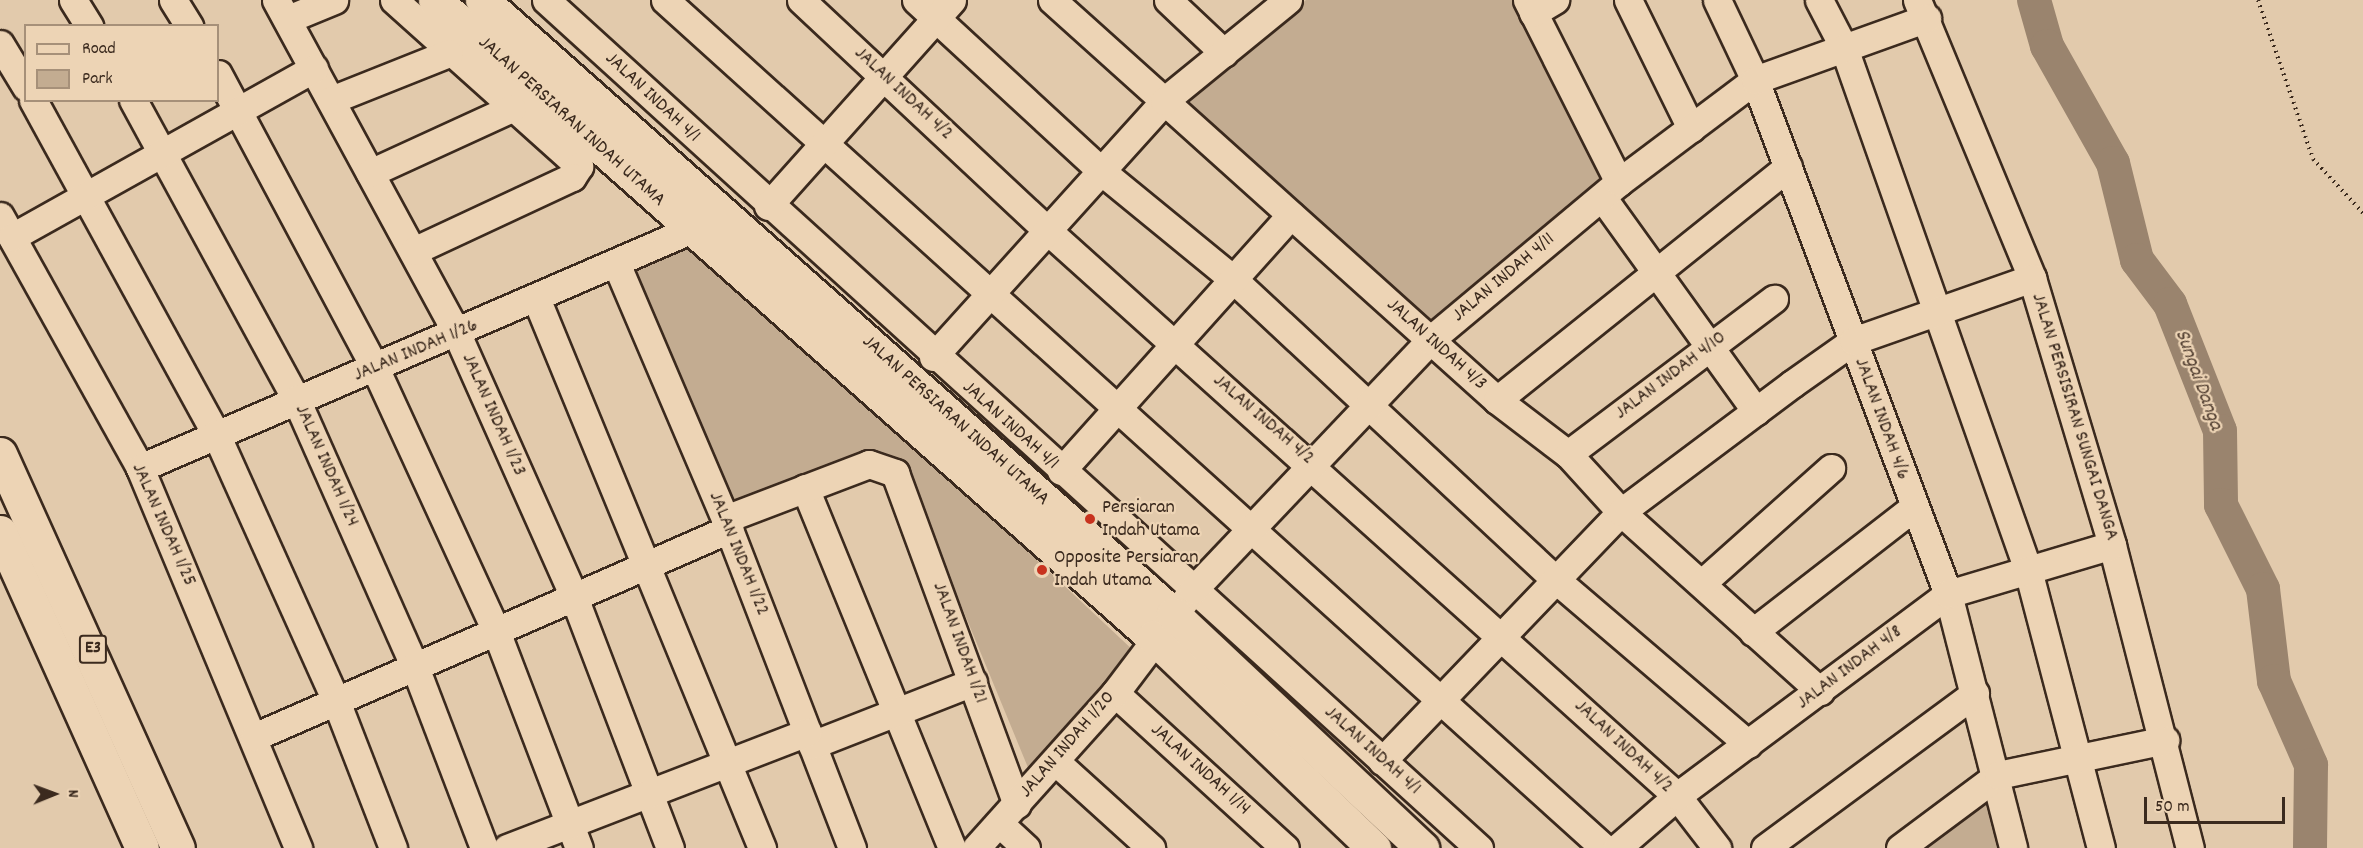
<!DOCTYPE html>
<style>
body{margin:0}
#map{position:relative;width:2363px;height:848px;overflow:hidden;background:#e2caac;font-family:Dekko,sans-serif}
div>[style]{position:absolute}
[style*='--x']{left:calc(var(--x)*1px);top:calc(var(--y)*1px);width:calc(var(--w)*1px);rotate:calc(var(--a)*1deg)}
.green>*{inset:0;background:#c3ac91}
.river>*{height:34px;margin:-17px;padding:0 17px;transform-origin:17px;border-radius:17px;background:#9a846e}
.path>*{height:4px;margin-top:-2px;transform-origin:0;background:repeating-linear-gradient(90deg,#3b2a1e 0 1.5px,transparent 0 6px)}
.roads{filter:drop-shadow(2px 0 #3b2a1e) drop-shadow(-2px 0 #3b2a1e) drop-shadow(0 2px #3b2a1e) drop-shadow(0 -2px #3b2a1e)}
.minor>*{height:27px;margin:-13.5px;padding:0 13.5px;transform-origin:13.5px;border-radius:13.5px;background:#edd4b5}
.major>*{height:33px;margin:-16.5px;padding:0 16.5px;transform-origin:16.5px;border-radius:16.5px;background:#edd4b5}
.highway>*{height:33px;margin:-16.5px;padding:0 16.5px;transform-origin:16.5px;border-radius:16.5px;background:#edd4b5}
.dots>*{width:16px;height:16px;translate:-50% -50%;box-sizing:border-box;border:3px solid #edd4b5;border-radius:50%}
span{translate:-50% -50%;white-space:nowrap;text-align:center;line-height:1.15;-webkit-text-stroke:4.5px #edd4b5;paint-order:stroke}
.shield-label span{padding:2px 4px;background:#edd4b5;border:2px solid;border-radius:4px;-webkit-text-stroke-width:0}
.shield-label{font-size:18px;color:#3b2a1e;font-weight:700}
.street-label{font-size:20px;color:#3b2a1e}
.poi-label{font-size:20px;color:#3b2a1e}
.left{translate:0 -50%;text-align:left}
.water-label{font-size:21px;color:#534032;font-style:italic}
.legend{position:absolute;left:24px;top:24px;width:195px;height:78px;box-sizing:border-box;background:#edd4b5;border:2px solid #a69079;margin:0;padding:8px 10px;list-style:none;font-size:18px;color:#3b2a1e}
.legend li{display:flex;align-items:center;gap:12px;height:30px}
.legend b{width:30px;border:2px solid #a69079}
.north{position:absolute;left:24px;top:764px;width:60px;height:60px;-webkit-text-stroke:4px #edd4b5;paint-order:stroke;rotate:89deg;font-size:16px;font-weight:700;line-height:24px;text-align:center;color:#3b2a1e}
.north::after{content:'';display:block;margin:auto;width:21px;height:27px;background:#3b2a1e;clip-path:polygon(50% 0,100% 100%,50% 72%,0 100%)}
.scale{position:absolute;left:2144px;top:797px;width:141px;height:27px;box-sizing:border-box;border:3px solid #3b2a1e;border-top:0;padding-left:8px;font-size:18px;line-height:21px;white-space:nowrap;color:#3b2a1e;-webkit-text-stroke:4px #edd4b5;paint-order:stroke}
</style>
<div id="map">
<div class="green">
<i style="clip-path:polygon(1306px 0,1526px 0,1609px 183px,1430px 332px,1182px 102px)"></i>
<i style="clip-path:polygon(690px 235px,1136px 653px,1029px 770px,909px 479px,895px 462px,729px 509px,625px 264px)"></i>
<i style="clip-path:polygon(1995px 784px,2010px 848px,1908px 848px)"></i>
</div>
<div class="river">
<i style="--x:2034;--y:0;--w:48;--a:74.2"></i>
<i style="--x:2047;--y:46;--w:134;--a:60.6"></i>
<i style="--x:2113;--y:163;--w:100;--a:76.1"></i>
<i style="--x:2137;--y:260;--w:55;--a:53.1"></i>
<i style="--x:2170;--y:304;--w:136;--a:68.5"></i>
<i style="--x:2220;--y:431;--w:74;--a:89.2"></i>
<i style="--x:2221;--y:505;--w:94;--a:63.4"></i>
<i style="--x:2263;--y:589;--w:93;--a:83.2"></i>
<i style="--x:2274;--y:681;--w:92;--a:66.2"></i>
<i style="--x:2311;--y:765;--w:83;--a:90.7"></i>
</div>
<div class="path">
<i style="--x:2258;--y:0;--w:168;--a:70.9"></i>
<i style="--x:2313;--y:159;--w:74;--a:47.2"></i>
</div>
<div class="roads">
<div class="minor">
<i style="--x:73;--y:0;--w:31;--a:58"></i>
<i style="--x:173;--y:0;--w:31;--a:58"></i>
<i style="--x:276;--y:0;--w:380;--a:61.5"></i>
<i style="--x:457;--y:334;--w:288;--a:66"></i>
<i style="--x:574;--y:597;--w:269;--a:69.1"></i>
<i style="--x:394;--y:0;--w:249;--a:41.9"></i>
<i style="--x:579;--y:166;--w:13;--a:122"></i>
<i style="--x:572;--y:177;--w:175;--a:155"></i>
<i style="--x:546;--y:0;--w:1261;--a:42.27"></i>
<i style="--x:665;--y:0;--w:1265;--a:42.08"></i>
<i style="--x:801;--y:0;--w:338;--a:43.1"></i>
<i style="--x:1048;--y:231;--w:845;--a:41.93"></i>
<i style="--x:1677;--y:796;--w:66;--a:52.4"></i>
<i style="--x:916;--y:0;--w:252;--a:42.7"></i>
<i style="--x:1101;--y:171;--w:172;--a:39.3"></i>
<i style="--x:1234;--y:280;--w:439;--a:43"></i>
<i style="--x:1555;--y:579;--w:254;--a:40.5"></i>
<i style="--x:1052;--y:0;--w:598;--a:41.95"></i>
<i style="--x:1497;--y:400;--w:89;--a:37.3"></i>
<i style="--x:1568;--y:454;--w:79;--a:47.6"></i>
<i style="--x:1621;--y:512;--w:268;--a:42"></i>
<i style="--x:1168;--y:0;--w:77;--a:43.4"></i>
<i style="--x:1527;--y:0;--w:204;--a:63.2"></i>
<i style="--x:1628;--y:0;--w:143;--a:63.8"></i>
<i style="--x:1717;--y:0;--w:89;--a:64.6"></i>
<i style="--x:1755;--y:80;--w:549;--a:69.42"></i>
<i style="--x:1948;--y:594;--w:262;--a:75.6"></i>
<i style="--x:1819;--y:0;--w:54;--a:62.5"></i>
<i style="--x:1844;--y:48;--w:553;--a:70.58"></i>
<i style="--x:2028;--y:570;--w:287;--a:75.3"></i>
<i style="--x:1917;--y:0;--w:301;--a:67.5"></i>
<i style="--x:2032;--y:278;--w:279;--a:73.3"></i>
<i style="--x:2112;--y:545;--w:313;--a:75.6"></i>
<i style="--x:1533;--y:13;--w:26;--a:-31"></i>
<i style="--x:288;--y:19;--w:50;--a:-22.4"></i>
<i style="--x:0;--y:44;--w:50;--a:58.8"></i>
<i style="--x:218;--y:74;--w:336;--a:61.9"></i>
<i style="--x:376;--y:370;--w:287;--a:65.3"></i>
<i style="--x:496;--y:631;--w:232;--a:69.1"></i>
<i style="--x:33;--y:100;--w:381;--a:61.3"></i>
<i style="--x:216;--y:434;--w:293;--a:65.8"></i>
<i style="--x:336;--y:701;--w:158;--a:68.8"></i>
<i style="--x:133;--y:100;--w:341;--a:61.4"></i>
<i style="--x:296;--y:399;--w:293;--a:66.1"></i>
<i style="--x:415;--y:667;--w:194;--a:69.1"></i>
<i style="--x:331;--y:100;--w:127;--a:-21.7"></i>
<i style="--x:370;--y:173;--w:156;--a:-24.6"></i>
<i style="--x:1602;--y:197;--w:264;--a:54.3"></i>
<i style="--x:768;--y:206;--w:276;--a:-48.2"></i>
<i style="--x:0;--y:216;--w:288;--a:60.9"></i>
<i style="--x:140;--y:468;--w:412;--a:67.4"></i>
<i style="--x:12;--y:237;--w:346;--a:-29.2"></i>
<i style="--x:616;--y:263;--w:278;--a:66.9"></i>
<i style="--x:725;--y:519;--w:353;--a:68.9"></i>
<i style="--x:536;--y:298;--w:595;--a:67.66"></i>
<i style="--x:933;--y:357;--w:345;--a:-47.9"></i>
<i style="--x:1164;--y:101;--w:160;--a:-39.2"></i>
<i style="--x:1497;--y:400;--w:373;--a:-38.7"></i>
<i style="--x:1568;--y:454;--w:258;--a:-37"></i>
<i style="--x:140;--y:468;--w:599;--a:-23.4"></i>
<i style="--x:1061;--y:471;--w:344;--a:-48.1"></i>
<i style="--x:805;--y:488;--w:389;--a:67.8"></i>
<i style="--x:725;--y:519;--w:154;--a:-20.9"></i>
<i style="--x:869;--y:464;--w:28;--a:19"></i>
<i style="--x:895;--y:473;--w:353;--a:69.8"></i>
<i style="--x:1702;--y:583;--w:173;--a:-41.7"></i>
<i style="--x:1753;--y:632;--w:202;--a:-37.8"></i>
<i style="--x:1115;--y:693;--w:230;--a:42.4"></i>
<i style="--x:254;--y:737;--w:519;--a:-23.65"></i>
<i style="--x:812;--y:745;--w:173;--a:-21.4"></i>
<i style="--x:1055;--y:761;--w:130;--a:42.2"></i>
<i style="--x:1382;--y:761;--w:345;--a:-46.2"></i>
<i style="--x:1621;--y:512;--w:214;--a:-36.8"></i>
<i style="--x:1792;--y:384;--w:75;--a:-35.2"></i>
<i style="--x:1853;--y:341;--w:190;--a:-19.4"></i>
<i style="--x:999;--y:823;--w:37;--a:43"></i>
<i style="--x:507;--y:848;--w:322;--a:-21.1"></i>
<i style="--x:976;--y:848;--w:208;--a:-48.1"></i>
<i style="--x:1115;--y:693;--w:129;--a:-52.9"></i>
<i style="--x:1193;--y:590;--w:344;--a:-46.5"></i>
<i style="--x:1430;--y:340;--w:246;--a:-39.9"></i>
<i style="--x:1619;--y:182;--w:170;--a:-36.9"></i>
<i style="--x:1755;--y:80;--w:183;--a:-19.8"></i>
<i style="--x:1617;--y:848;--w:79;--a:-40.9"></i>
<i style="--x:1677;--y:796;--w:338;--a:-36.7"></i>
<i style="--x:1948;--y:594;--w:171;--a:-16.6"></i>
<i style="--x:1765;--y:848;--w:261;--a:-36.4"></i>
<i style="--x:1900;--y:848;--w:122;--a:-36.7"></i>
<i style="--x:1998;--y:775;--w:171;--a:-11.8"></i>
</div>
<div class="major">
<i style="--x:435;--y:0;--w:960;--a:41.58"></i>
<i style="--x:1153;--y:637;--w:306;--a:43.7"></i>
<i style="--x:482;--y:0;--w:924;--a:41.62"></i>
<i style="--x:1173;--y:614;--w:342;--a:43.2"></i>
</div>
<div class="highway">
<i style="--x:0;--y:454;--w:432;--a:65.7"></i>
<i style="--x:0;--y:532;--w:346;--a:65.8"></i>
</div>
</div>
<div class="dots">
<i style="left:1090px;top:519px;background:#c8321e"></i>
<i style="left:1042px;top:570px;background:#c8321e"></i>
</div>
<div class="shield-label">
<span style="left:93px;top:649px">E3</span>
</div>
<div class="street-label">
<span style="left:903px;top:94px;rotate:43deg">JALAN INDAH 4/2</span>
<span style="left:652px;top:98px;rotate:43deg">JALAN INDAH 4/1</span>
<span style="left:571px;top:122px;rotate:42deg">JALAN PERSIARAN INDAH UTAMA</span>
<span style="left:1504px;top:278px;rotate:-40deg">JALAN INDAH 4/11</span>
<span style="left:1436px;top:345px;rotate:42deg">JALAN INDAH 4/3</span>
<span style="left:416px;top:351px;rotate:-23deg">JALAN INDAH 1/26</span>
<span style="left:1671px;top:376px;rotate:-37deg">JALAN INDAH 4/10</span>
<span style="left:493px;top:415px;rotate:66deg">JALAN INDAH 1/23</span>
<span style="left:2074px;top:417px;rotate:73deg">JALAN PERSISIRAN SUNGAI DANGA</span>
<span style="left:1881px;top:419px;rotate:70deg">JALAN INDAH 4/6</span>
<span style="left:1263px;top:420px;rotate:41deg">JALAN INDAH 4/2</span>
<span style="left:955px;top:421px;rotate:42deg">JALAN PERSIARAN INDAH UTAMA</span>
<span style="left:1010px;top:426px;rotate:42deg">JALAN INDAH 4/1</span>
<span style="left:326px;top:466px;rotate:66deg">JALAN INDAH 1/24</span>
<span style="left:163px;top:525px;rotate:66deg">JALAN INDAH 1/25</span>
<span style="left:738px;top:554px;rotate:68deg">JALAN INDAH 1/22</span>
<span style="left:959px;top:643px;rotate:70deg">JALAN INDAH 1/21</span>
<span style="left:1850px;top:668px;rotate:-37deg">JALAN INDAH 4/8</span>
<span style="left:1068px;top:745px;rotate:-49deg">JALAN INDAH 1/20</span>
<span style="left:1623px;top:747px;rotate:43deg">JALAN INDAH 4/2</span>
<span style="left:1372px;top:751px;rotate:42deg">JALAN INDAH 4/1</span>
<span style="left:1200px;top:770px;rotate:42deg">JALAN INDAH 1/14</span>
</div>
<div class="poi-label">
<span class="left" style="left:1102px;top:520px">Persiaran<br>Indah Utama</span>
<span class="left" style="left:1054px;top:570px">Opposite Persiaran<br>Indah Utama</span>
</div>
<div class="water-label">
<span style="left:2198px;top:380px;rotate:70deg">Sungai Danga</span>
</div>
<ul class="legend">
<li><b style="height:8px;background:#edd4b5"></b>Road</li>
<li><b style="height:16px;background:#c3ac91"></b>Park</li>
</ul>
<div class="north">N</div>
<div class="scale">50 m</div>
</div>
